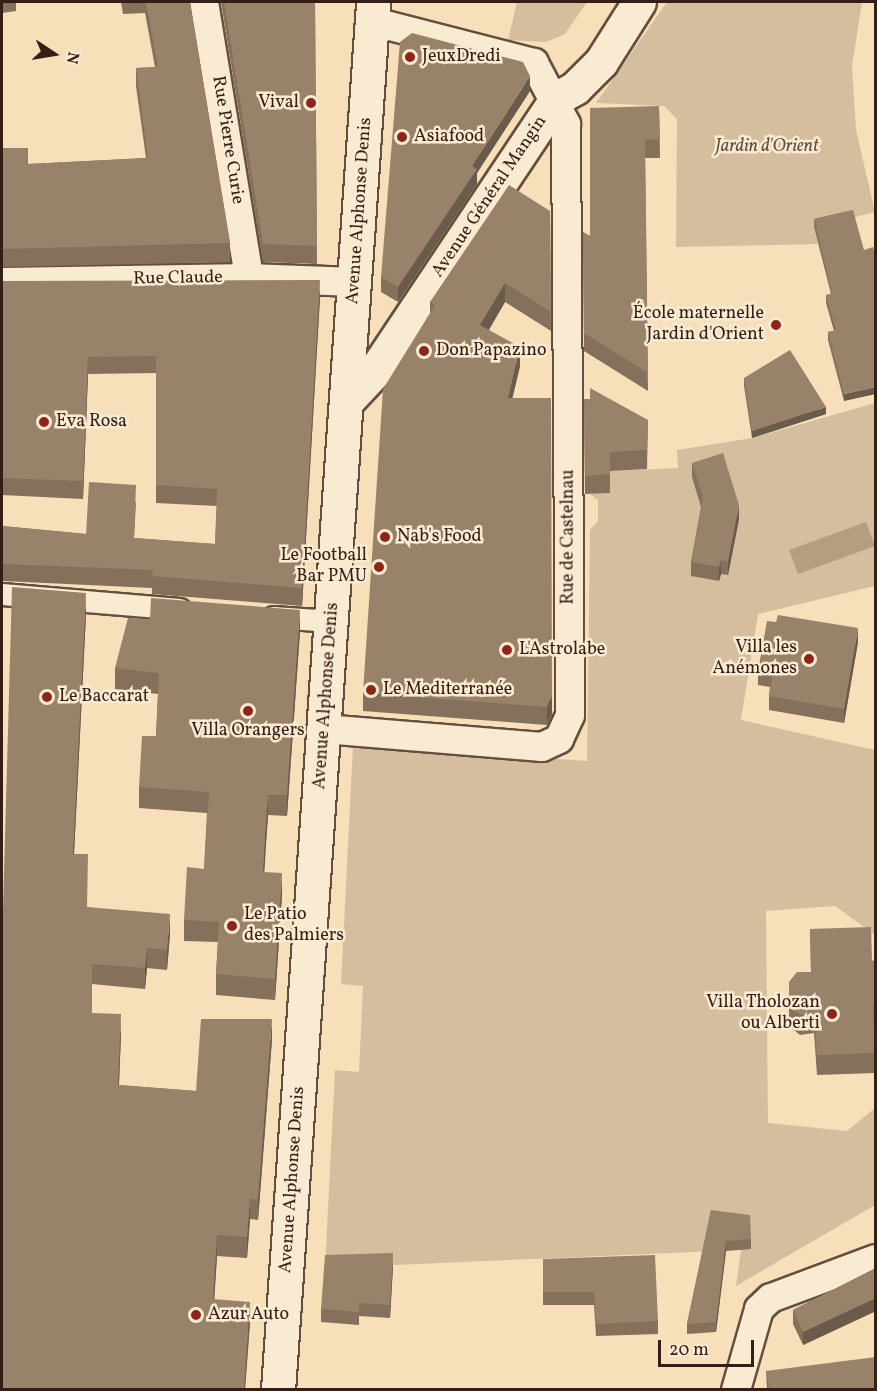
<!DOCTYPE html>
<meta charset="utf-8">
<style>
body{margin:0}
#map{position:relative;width:877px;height:1391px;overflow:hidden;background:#f6dfb9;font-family:Vollkorn,serif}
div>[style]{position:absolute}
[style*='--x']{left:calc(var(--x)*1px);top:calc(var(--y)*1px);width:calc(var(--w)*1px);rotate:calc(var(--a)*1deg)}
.green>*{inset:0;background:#d5be9d}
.water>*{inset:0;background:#b49d81}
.roads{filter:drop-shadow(2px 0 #654e3e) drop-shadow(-2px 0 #654e3e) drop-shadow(0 2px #654e3e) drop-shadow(0 -2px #654e3e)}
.pedestrian>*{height:21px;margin:-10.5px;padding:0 10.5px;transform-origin:10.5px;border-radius:10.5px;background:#f9ead2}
.minor>*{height:28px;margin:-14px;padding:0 14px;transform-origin:14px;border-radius:14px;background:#f9ead2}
.tertiary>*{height:33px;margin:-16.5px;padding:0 16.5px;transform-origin:16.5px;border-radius:16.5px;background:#f9ead2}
.secondary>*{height:33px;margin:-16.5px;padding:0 16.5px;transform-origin:16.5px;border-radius:16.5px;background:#f9ead2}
.wall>*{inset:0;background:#84705b}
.shaded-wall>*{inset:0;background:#6b5b4a}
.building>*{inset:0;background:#99826a}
.dots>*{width:16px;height:16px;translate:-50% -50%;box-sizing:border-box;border:3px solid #f9ead2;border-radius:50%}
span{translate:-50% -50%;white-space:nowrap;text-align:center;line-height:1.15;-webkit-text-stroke:5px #f9ead2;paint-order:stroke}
.poi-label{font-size:18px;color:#351e15}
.left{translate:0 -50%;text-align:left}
.right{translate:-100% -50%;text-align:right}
.street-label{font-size:18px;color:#351e15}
.park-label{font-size:18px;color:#654e3e;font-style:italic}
.frame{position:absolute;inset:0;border:3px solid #351e15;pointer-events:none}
.north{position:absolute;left:24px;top:24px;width:60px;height:60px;-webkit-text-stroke:4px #f9ead2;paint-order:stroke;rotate:102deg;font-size:16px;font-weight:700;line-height:24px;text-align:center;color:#351e15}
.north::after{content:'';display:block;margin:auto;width:21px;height:27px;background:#351e15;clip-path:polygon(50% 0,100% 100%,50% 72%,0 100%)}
.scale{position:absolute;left:658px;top:1340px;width:96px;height:27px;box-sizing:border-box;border:3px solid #351e15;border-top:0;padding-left:8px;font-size:18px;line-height:21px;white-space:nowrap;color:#351e15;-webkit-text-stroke:4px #f9ead2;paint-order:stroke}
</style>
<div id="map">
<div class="green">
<i style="clip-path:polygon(517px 2px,587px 2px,565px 34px,546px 42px,508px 40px)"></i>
<i style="clip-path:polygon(667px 2px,862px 2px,852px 66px,856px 130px,875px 212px,814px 227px,818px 244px,676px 247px,677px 119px,664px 106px,596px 103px)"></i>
<i style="clip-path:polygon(875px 403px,875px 586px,758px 614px,741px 720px,875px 750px,875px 935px,835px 906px,766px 911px,768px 1123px,847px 1131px,875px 1108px,875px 1205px,736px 1286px,741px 1250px,325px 1268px,335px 1070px,359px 1072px,360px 1051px,363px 986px,341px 984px,353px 745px,587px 761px,590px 530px,598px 521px,598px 500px,590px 494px,610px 493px,610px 471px,678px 468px,677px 450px,752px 438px)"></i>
</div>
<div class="water">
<i style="clip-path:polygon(866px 522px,875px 546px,798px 574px,789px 550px)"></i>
</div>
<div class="roads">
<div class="pedestrian">
<i style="--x:2;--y:594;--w:178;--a:4.8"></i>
<i style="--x:273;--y:617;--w:59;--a:3.9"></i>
</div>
<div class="minor">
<i style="--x:204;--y:2;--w:280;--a:80.7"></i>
<i style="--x:2;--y:282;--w:247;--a:-0.9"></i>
<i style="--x:249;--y:278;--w:106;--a:2.2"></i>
<i style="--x:324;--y:729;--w:219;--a:4.7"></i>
<i style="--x:542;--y:747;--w:19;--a:-25"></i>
<i style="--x:559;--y:739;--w:26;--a:-65"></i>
<i style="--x:570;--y:715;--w:591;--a:-90.39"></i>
<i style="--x:566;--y:124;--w:69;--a:-117.7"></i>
<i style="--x:534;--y:63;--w:168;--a:-165.6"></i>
<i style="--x:736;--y:1390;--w:84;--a:-74.1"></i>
<i style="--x:759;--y:1309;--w:16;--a:-43"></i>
<i style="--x:771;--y:1298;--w:112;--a:-20.4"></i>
</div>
<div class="tertiary">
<i style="--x:347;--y:401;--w:40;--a:-47"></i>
<i style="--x:374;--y:372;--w:329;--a:-56.3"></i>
<i style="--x:557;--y:98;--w:21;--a:-29"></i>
<i style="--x:575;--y:88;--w:37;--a:-45"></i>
<i style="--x:601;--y:62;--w:71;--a:-57.7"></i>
</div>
<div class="secondary">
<i style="--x:278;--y:1390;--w:1391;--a:-86.08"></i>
</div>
</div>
<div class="wall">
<i style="clip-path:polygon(2px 2px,16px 2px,16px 11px,2px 13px)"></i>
<i style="clip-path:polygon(121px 2px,190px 2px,230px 243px,230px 262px,2px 267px,2px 148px,28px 164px,146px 158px,136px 86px,136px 68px,155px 67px,145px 13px,123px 14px)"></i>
<i style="clip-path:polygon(221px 2px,315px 2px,317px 264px,263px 262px)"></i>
<i style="clip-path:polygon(530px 91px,477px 173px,477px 184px,398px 302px,381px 292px,381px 277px)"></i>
<i style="clip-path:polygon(659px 106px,660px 158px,645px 158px,648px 391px,584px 351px,583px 232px,590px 236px)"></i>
<i style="clip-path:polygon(853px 210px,844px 401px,828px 340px,828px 332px,834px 331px,826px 303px,826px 295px,831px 294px,814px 227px,814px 219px)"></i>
<i style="clip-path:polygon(550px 211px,551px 331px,505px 302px,489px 330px,520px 366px,512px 398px,552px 714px,547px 725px,363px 711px,363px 693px,430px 313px,430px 302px)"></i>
<i style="clip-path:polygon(320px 297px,302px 606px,152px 594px,152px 588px,3px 581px,2px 568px,2px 526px,86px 534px,136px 502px,134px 538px,215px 544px,217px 506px,156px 503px,156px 373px,88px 374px,83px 499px,2px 495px,2px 301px)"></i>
<i style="clip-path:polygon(744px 378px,826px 414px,752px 438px,744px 386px)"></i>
<i style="clip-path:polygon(584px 399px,648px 420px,647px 469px,610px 471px,610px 493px,585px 494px)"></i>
<i style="clip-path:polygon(692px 463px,739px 519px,728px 575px,721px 574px,719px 581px,691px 576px,691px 562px,701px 507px,692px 477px)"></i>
<i style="clip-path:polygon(86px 614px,74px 854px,87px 907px,170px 934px,167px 970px,147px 968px,145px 989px,92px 984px,92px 1013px,121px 1034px,119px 1085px,196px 1091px,272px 1039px,258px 1220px,250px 1219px,247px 1258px,217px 1256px,214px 1299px,250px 1322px,245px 1389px,2px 1389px,2px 944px)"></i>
<i style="clip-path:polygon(300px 631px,287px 816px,268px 815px,265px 854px,264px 872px,282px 894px,275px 1000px,216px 995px,216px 974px,218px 942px,184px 941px,184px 920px,204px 869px,207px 813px,139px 808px,139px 787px,156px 736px,158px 694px,115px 689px,115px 668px)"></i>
<i style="clip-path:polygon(858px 642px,844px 723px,769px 710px,769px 696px,770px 687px,758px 685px,758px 671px)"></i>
<i style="clip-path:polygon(810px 929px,872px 960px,876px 963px,876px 1026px,874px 1026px,875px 1073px,817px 1075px,814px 1033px,800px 1035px,789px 1026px,789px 982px,811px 972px)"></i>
<i style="clip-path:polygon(711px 1210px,751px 1239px,751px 1249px,726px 1251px,716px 1332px,687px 1334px,687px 1324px)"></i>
<i style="clip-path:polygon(543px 1259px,658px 1321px,658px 1334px,596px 1336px,594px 1305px,543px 1305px)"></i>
<i style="clip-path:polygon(393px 1266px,390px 1318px,359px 1316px,359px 1325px,321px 1322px,321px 1309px)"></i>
<i style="clip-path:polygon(876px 1268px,876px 1311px,803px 1345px,793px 1324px,793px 1310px)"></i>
<i style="clip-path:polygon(766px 1371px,876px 1389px,767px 1389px)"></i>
</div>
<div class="shaded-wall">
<i style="clip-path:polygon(530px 76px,530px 91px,477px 173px,477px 184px,398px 302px,398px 287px,472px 166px)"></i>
<i style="clip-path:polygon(320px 280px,320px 297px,302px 606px,302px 588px)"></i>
<i style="clip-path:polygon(505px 283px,505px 302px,480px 344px,480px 325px)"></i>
<i style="clip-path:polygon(520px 347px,520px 366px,508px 417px,508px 398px)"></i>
<i style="clip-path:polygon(88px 357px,88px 374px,83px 499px,83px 481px)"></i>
<i style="clip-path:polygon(876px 387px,876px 394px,844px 401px,844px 394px)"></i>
<i style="clip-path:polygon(826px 407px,826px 414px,752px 438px,752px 431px)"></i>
<i style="clip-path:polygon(739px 505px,739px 519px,728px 575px,728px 561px)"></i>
<i style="clip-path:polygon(721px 560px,721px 574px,719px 581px,719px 567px)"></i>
<i style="clip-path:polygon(86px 593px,86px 614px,73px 874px,73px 854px)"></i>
<i style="clip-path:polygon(300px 610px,300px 631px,287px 816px,287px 795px)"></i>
<i style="clip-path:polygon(858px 628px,858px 642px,844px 723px,844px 709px)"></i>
<i style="clip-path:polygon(552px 695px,552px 714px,547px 725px,547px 707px)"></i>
<i style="clip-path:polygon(268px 795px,268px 815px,263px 893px,263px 872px)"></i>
<i style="clip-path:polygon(282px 873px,282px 894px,275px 1000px,275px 979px)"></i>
<i style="clip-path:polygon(170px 914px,170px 934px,167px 970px,167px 950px)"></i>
<i style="clip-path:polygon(147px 948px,147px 968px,145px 989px,145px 968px)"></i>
<i style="clip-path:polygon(121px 1014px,121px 1034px,118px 1106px,118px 1085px)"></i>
<i style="clip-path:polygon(272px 1019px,272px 1039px,258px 1220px,258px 1199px)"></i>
<i style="clip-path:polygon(250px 1199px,250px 1219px,247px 1258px,247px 1237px)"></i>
<i style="clip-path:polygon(217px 1235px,217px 1256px,213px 1319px,213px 1299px)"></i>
<i style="clip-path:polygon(726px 1241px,726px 1251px,716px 1332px,716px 1322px)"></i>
<i style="clip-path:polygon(393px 1253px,393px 1266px,390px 1318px,390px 1305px)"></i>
<i style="clip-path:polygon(876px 1298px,876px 1311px,803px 1345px,803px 1332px)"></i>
<i style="clip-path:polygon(250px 1302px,250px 1322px,245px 1389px,244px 1389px)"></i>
</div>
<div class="building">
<i style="clip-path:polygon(146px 2px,190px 2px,230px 243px,2px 249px,2px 148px,28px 148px,28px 164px,148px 158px,136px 68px,158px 67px)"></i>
<i style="clip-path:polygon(224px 2px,315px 2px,317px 246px,263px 244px)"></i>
<i style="clip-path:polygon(412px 33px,523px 62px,530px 76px,472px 166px,477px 169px,398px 287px,381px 277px,400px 42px)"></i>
<i style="clip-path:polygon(659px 106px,660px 139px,645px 140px,648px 373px,584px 333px,583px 232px,590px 236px,590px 108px)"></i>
<i style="clip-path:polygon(509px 185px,550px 211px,551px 312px,505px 283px,480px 325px,520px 347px,508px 398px,551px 398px,552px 695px,547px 707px,363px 693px,383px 389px,435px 305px,430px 302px)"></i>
<i style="clip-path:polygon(853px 210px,864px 250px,873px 247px,876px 259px,876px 387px,844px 394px,828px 332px,836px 330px,826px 295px,832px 294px,814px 219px)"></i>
<i style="clip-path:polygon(320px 280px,302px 588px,152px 576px,153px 570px,3px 564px,2px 550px,2px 526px,86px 534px,89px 482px,136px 485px,134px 538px,215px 544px,217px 489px,156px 485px,156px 356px,88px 357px,83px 481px,2px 478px,2px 281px)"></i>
<i style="clip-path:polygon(790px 350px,826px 407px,752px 431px,744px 378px)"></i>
<i style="clip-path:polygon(590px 388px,648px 420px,647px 450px,610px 452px,610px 474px,585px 476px,584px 399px,590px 399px)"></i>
<i style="clip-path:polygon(723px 453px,739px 505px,728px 561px,721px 560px,719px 567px,691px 562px,703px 498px,692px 463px)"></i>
<i style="clip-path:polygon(12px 587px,86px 593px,73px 854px,88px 854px,87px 907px,170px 914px,167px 950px,147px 948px,145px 968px,92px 964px,92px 1013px,121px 1014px,118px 1085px,196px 1091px,201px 1019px,272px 1019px,258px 1199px,250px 1199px,247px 1237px,217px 1235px,213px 1299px,250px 1302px,244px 1389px,4px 1389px,2px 1387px,2px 944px)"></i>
<i style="clip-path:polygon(151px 598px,300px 610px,287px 795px,268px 795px,265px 833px,263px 872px,282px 873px,275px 979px,216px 974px,219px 922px,184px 920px,187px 867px,204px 869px,209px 792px,139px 787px,142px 736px,156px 736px,159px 673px,115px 668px,128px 618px,150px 619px)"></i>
<i style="clip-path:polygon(778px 615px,858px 628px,844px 709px,769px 696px,773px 673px,758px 671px,767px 621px,776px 622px)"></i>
<i style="clip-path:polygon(871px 927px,872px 960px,876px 963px,876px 1006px,873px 1006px,875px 1053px,817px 1055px,814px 1013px,800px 1015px,789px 1006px,789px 982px,797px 972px,811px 972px,810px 929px)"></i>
<i style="clip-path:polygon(711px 1210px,750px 1215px,751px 1239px,726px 1241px,716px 1322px,687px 1324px)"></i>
<i style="clip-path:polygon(393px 1253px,390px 1305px,359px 1303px,359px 1312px,321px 1309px,325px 1255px)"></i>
<i style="clip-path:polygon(655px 1255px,658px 1321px,596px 1324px,594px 1292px,543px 1292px,543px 1259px)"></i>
<i style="clip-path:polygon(876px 1268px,876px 1298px,803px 1332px,793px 1310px)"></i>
<i style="clip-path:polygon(876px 1357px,876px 1389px,769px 1389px,766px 1371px)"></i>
</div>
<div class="dots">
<i style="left:410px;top:57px;background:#8f2418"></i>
<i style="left:311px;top:103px;background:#8f2418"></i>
<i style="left:402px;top:137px;background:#8f2418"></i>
<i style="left:776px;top:325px;background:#8f2418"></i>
<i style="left:424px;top:351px;background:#8f2418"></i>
<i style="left:44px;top:422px;background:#8f2418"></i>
<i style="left:385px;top:537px;background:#8f2418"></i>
<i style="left:379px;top:567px;background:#8f2418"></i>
<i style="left:507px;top:650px;background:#8f2418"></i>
<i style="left:809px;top:659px;background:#8f2418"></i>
<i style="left:371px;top:690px;background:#8f2418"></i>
<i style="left:47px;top:697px;background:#8f2418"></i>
<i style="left:248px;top:711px;background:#8f2418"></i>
<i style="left:232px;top:926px;background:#8f2418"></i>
<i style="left:832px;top:1014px;background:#8f2418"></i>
<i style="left:196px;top:1315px;background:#8f2418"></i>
</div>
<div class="poi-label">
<span class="left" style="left:422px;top:57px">JeuxDredi</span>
<span class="right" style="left:299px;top:103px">Vival</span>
<span class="left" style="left:414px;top:137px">Asiafood</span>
<span class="right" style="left:764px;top:325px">École maternelle<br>Jardin d'Orient</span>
<span class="left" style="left:436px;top:351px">Don Papazino</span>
<span class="left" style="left:56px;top:422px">Eva Rosa</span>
<span class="left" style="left:397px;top:537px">Nab's Food</span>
<span class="right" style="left:367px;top:567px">Le Football<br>Bar PMU</span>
<span class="right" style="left:797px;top:659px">Villa les<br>Anémones</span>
<span class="left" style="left:519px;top:650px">L'Astrolabe</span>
<span class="left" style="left:383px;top:690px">Le Mediterranée</span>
<span class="left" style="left:59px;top:697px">Le Baccarat</span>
<span style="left:248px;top:731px">Villa Orangers</span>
<span class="left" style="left:244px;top:926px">Le Patio<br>des Palmiers</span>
<span class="right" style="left:820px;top:1014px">Villa Tholozan<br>ou Alberti</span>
<span class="left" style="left:208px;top:1315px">Azur Auto</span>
</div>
<div class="street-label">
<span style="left:227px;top:140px;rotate:81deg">Rue Pierre Curie</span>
<span style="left:490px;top:197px;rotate:-56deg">Avenue Général Mangin</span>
<span style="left:360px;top:211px;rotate:-86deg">Avenue Alphonse Denis</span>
<span style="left:178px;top:279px;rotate:-1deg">Rue Claude</span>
<span style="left:569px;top:537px;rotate:-90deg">Rue de Castelnau</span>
<span style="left:327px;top:696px;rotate:-86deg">Avenue Alphonse Denis</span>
<span style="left:293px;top:1180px;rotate:-86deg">Avenue Alphonse Denis</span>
</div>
<div class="park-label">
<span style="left:767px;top:147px">Jardin d'Orient</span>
</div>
<div class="frame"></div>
<div class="north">N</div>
<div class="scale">20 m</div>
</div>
